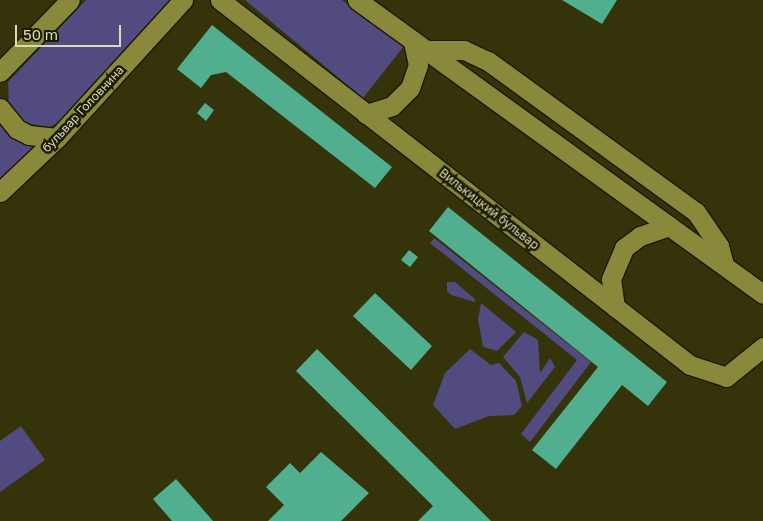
<!DOCTYPE html>
<meta charset="utf-8">
<style>
body{margin:0}
#map{position:relative;width:763px;height:521px;overflow:hidden;background:#343309;font-family:"Golos Text",sans-serif}
div>[style]{position:absolute}
[style*='--x']{left:calc(var(--x)*1px);top:calc(var(--y)*1px);width:calc(var(--w)*1px);rotate:calc(var(--a)*1deg)}
.green>*{inset:0;background:#524b7f}
.building>*{inset:0;background:#51af90}
.roads{filter:drop-shadow(1px 0 #1a1a03) drop-shadow(-1px 0 #1a1a03) drop-shadow(0 1px #1a1a03) drop-shadow(0 -1px #1a1a03)}
.minor>*{height:19px;margin:-9.5px;padding:0 9.5px;transform-origin:9.5px;border-radius:9.5px;background:#88893b}
span{translate:-50% -50%;white-space:nowrap;text-align:center;line-height:1.15;-webkit-text-stroke:5px #1b1b00;paint-order:stroke}
.street-label{font-size:12px;color:#dbdcb6}
.scale{position:absolute;left:15px;top:25px;width:106px;height:22px;box-sizing:border-box;border:2px solid #dbdcb6;border-top:0;padding-left:6px;font-size:15px;line-height:18px;white-space:nowrap;color:#dbdcb6;-webkit-text-stroke:4px #1b1b00;paint-order:stroke}
</style>
<div id="map">
<div class="green">
<i style="clip-path:polygon(86px 0,171px 0,61px 122px,49px 127px,26px 123px,9px 106px,8px 82px)"></i>
<i style="clip-path:polygon(245px 0,342px 0,404px 46px,363px 98px)"></i>
<i style="clip-path:polygon(0 119px,41px 143px,0 180px)"></i>
<i style="clip-path:polygon(434px 238px,591px 362px,530px 442px,521px 434px,577px 360px,430px 243px)"></i>
<i style="clip-path:polygon(447px 282px,455px 282px,475px 299px,475px 302px,451px 295px,447px 291px)"></i>
<i style="clip-path:polygon(481px 303px,516px 332px,497px 351px,483px 347px,478px 320px)"></i>
<i style="clip-path:polygon(524px 332px,538px 340px,540px 373px,550px 358px,555px 367px,527px 403px,520px 377px,503px 357px)"></i>
<i style="clip-path:polygon(470px 349px,491px 365px,499px 363px,516px 381px,522px 406px,514px 415px,489px 416px,455px 429px,433px 405px,445px 373px)"></i>
<i style="clip-path:polygon(21px 426px,45px 460px,0 492px,0 441px)"></i>
</div>
<div class="building">
<i style="clip-path:polygon(562px 0,617px 0,602px 24px)"></i>
<i style="clip-path:polygon(212px 25px,392px 167px,375px 188px,226px 72px,211px 75px,201px 88px,177px 69px)"></i>
<i style="clip-path:polygon(205px 103px,214px 110px,206px 121px,197px 113px)"></i>
<i style="clip-path:polygon(448px 207px,667px 382px,648px 406px,622px 385px,556px 469px,532px 450px,598px 367px,429px 231px)"></i>
<i style="clip-path:polygon(409px 250px,418px 257px,410px 267px,401px 260px)"></i>
<i style="clip-path:polygon(375px 293px,432px 346px,411px 370px,353px 316px)"></i>
<i style="clip-path:polygon(317px 349px,469px 499px,491px 521px,418px 521px,433px 506px,296px 371px)"></i>
<i style="clip-path:polygon(321px 452px,369px 493px,341px 521px,268px 521px,284px 505px,266px 487px,290px 463px,300px 473px)"></i>
<i style="clip-path:polygon(176px 479px,200px 506px,213px 521px,172px 521px,153px 499px)"></i>
</div>
<div class="roads">
<div class="minor">
<i style="--x:220;--y:0;--w:595;--a:37.83"></i>
<i style="--x:690;--y:365;--w:38;--a:18"></i>
<i style="--x:726;--y:377;--w:48;--a:-39"></i>
<i style="--x:357;--y:0;--w:501;--a:35.91"></i>
<i style="--x:427;--y:50;--w:37;--a:0"></i>
<i style="--x:464;--y:50;--w:26;--a:25"></i>
<i style="--x:488;--y:61;--w:257;--a:36"></i>
<i style="--x:696;--y:212;--w:41;--a:55.9"></i>
<i style="--x:719;--y:246;--w:20;--a:75"></i>
<i style="--x:0;--y:72;--w:100;--a:-45.8"></i>
<i style="--x:0;--y:108;--w:27;--a:51"></i>
<i style="--x:17;--y:129;--w:13;--a:27"></i>
<i style="--x:29;--y:135;--w:28;--a:6"></i>
<i style="--x:366;--y:114;--w:27;--a:-17"></i>
<i style="--x:392;--y:106;--w:25;--a:-45"></i>
<i style="--x:410;--y:88;--w:24;--a:-71"></i>
<i style="--x:418;--y:65;--w:25;--a:-102"></i>
<i style="--x:0;--y:192;--w:79;--a:-43.5"></i>
<i style="--x:57;--y:138;--w:187;--a:-47.6"></i>
<i style="--x:615;--y:307;--w:28;--a:-98"></i>
<i style="--x:611;--y:279;--w:34;--a:-67"></i>
<i style="--x:624;--y:248;--w:20;--a:-37"></i>
<i style="--x:640;--y:236;--w:31;--a:-19"></i>
</div>
</div>
<div class="street-label">
<span style="left:83px;top:109px;rotate:-47deg">бульвар Головнина</span>
<span style="left:489px;top:209px;rotate:38deg">Вилькицкий бульвар</span>
</div>
<div class="scale">50 m</div>
</div>
